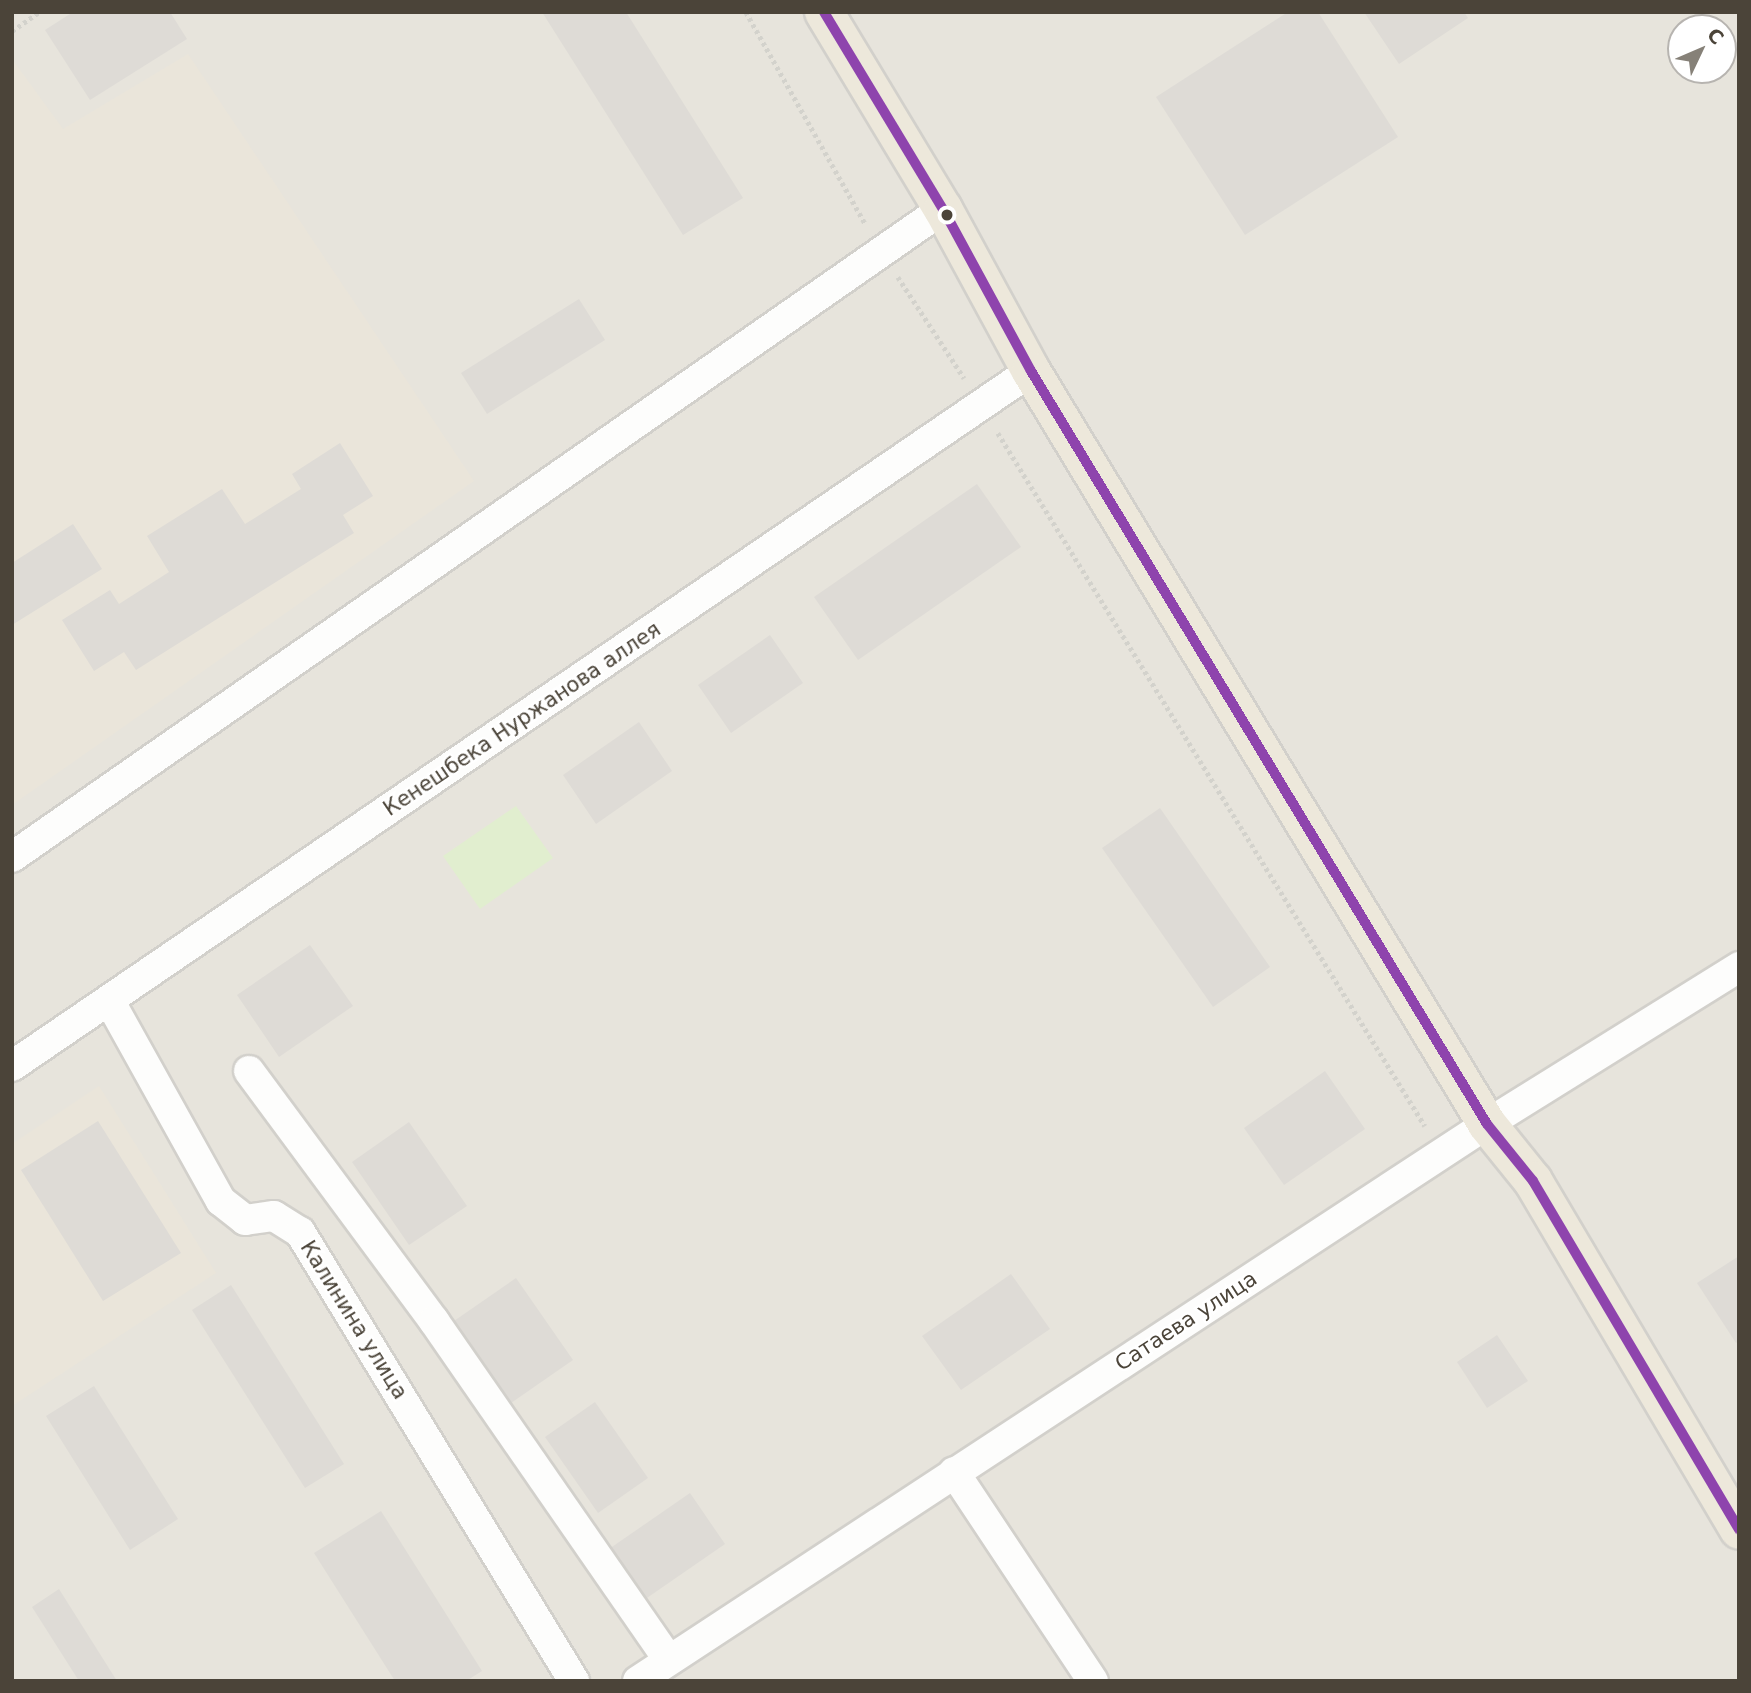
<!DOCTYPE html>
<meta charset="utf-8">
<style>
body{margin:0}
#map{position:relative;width:1751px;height:1693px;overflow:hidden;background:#f4f2ee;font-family:"DejaVu Sans",sans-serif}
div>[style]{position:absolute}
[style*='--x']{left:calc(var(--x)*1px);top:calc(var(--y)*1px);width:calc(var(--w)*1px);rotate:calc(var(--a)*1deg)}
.residential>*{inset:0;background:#e7e4dc}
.education>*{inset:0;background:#eae5da}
.green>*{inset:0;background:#e1eecf}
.building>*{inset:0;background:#dedbd6}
.path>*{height:4.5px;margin-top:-2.25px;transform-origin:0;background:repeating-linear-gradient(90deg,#d3d2cc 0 3.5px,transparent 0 7px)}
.roads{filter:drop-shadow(2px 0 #d2d0cb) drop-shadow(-2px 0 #d2d0cb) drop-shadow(0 2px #d2d0cb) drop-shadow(0 -2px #d2d0cb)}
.street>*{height:30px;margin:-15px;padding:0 15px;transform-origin:15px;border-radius:15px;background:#fdfdfc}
.highway>*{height:38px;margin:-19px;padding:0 19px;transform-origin:19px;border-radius:19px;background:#ede8db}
.bus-1>*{height:10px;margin:-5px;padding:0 5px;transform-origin:5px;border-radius:5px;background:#8e44ad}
.dots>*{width:19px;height:19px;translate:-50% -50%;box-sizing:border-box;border:4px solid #fff;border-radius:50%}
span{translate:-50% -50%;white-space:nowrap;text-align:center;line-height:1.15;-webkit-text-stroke:5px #fff;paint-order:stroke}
.street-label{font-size:21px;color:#4b4439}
.frame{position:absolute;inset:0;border:14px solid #4b4439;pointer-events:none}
.north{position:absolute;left:1667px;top:14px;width:70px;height:70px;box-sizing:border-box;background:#fff;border:2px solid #b7b4b0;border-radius:50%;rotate:46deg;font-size:19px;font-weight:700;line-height:28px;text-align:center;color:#4b4439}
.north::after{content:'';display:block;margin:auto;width:24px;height:32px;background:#868178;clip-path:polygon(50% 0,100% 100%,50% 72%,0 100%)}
</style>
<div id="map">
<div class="residential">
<i style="clip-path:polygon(evenodd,12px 12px,1739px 12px,1739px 1681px,12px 1681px,12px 12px,1681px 28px,1723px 28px,1723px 70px,1681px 70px,1681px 28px)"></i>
</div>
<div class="education">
<i style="clip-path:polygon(188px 54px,474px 481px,12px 805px,12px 59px,63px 129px)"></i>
<i style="clip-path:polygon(99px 1086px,216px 1273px,12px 1406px,12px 1144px)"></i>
</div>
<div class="green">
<i style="clip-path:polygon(516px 806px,553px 858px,480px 909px,443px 856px)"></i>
</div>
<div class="building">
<i style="clip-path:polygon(73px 12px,170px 12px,187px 39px,90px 100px,45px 30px)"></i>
<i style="clip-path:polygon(542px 12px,626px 12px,743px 198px,683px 235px)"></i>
<i style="clip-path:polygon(1288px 12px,1318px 12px,1398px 137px,1245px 235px,1156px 97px)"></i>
<i style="clip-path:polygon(1364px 12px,1464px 12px,1468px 18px,1399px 64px)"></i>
<i style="clip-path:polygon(579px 299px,605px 340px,487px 414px,461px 373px)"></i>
<i style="clip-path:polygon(340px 443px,373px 496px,343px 515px,354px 533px,136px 670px,124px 652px,94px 671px,62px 620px,110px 590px,119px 604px,169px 572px,147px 536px,222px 489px,245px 524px,301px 489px,292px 474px)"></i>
<i style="clip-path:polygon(977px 484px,1021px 547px,858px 660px,814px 597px)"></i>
<i style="clip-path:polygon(73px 524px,102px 569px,12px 625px,12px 563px)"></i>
<i style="clip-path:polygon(770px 635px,803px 683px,731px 733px,698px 685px)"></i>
<i style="clip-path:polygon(639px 722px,672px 771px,596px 824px,563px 775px)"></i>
<i style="clip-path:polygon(1160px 808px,1270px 967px,1213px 1007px,1102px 848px)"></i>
<i style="clip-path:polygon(310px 945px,353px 1006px,279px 1057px,237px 995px)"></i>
<i style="clip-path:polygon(1325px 1071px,1365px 1129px,1284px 1185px,1244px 1128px)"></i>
<i style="clip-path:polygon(98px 1121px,181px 1253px,103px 1301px,21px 1170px)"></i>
<i style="clip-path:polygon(409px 1122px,467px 1206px,409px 1245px,352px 1162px)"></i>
<i style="clip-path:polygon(1739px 1256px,1739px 1341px,1736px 1343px,1697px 1283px)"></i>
<i style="clip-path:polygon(1011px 1274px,1050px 1329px,961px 1390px,922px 1336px)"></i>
<i style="clip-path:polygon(516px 1278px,573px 1360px,511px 1403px,454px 1321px)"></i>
<i style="clip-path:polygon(231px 1285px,344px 1464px,305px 1488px,192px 1310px)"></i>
<i style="clip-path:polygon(1497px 1335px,1528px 1381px,1487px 1408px,1457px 1362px)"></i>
<i style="clip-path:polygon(94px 1386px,178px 1519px,130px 1550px,46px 1416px)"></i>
<i style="clip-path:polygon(595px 1402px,648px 1478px,598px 1513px,545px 1437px)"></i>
<i style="clip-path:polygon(690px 1493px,725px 1544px,644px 1600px,609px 1549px)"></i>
<i style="clip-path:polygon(381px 1511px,482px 1671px,466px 1681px,395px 1681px,314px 1553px)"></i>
<i style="clip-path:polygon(59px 1589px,117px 1681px,79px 1681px,32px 1607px)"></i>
</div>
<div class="path">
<i style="--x:746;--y:12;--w:244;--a:60.6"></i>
<i style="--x:12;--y:31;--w:33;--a:-35"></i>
<i style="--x:898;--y:277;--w:121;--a:56.8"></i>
<i style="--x:998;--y:433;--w:814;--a:58.36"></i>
</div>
<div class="roads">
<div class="street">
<i style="--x:12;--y:857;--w:1134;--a:-34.84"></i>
<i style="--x:109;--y:1000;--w:230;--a:60.9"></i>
<i style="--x:221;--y:1201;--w:31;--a:38"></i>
<i style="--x:245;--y:1220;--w:29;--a:-8"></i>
<i style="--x:274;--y:1216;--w:31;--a:32"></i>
<i style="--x:300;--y:1232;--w:526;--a:58.61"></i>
<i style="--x:12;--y:1066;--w:1233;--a:-34.3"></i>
<i style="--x:249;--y:1071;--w:311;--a:53.5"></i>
<i style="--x:434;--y:1321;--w:412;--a:55.3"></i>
<i style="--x:954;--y:1472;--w:251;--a:56.4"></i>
<i style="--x:638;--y:1681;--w:1015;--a:-33.27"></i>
<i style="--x:1487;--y:1124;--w:297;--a:-31.9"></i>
</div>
<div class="highway">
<i style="--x:824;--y:12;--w:230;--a:58.9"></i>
<i style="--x:943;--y:209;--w:184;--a:61.5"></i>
<i style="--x:1031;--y:371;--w:880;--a:58.8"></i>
<i style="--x:1487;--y:1124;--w:73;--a:51.1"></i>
<i style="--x:1533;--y:1181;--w:405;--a:59.4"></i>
</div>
</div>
<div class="bus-1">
<i style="--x:824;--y:12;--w:230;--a:58.9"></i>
<i style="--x:943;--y:209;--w:184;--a:61.5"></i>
<i style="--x:1031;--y:371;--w:880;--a:58.8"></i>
<i style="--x:1487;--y:1124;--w:73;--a:51.1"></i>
<i style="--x:1533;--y:1181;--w:405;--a:59.4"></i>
</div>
<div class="dots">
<i style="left:947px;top:215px;background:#4b4439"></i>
</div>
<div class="street-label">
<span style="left:522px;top:719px;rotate:-34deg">Кенешбека Нуржанова аллея</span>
<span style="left:354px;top:1320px;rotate:58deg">Калинина улица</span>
<span style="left:1186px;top:1321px;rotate:-33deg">Сатаева улица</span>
</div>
<div class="frame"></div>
<div class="north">С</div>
</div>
